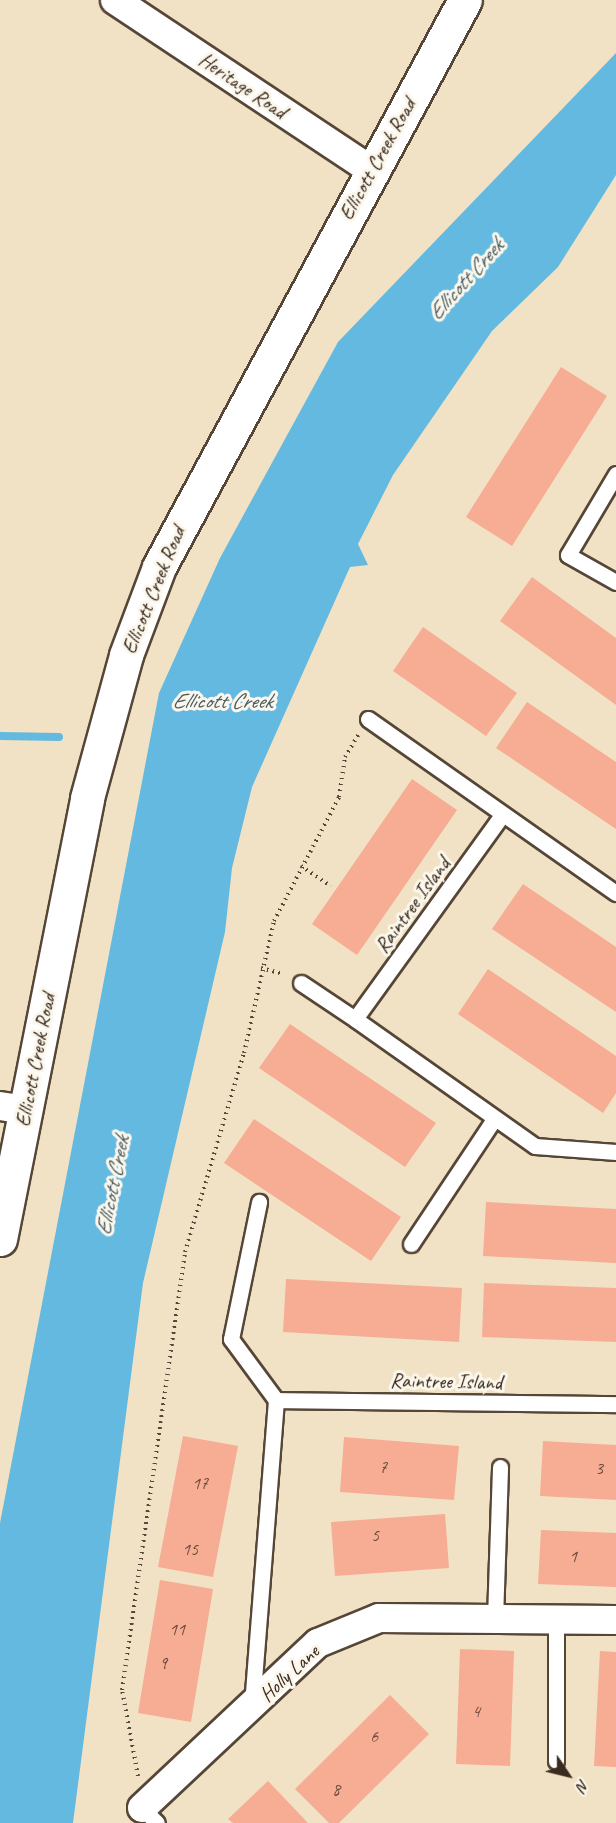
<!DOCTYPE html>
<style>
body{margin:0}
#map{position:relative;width:616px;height:1823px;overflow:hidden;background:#f1e2c5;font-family:Caveat,sans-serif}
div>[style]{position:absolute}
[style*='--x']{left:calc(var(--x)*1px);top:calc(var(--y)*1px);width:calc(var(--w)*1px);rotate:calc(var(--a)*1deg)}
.water>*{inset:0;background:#63b9df}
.stream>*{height:8px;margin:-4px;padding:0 4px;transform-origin:4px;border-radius:4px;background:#63b9df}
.building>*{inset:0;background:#f7ac94}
.path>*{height:4px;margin-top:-2px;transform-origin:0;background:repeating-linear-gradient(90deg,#564637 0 1.5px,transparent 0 6px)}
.roads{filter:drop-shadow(2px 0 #564637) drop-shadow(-2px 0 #564637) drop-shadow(0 2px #564637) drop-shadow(0 -2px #564637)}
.service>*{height:15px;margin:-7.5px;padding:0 7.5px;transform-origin:7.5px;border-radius:7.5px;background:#fff}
.minor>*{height:28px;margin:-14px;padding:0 14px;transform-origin:14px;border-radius:14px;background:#fff}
.tertiary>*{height:33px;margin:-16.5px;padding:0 16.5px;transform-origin:16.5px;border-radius:16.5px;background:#fff}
span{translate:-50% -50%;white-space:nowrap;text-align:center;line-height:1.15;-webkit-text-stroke:6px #fbf7ec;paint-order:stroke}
.number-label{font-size:18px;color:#6a4a3c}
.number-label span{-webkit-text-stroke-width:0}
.street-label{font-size:21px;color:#3b2a1e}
.water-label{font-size:22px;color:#495c62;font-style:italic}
.north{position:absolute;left:538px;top:1745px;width:60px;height:60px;-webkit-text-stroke:4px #fbf7ec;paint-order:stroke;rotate:125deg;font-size:16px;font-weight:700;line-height:24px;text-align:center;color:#3b2a1e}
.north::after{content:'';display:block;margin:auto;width:21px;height:27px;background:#3b2a1e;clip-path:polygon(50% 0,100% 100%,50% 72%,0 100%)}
</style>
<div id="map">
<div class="water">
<i style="clip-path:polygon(616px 53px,616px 175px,558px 267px,492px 331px,393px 475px,358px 544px,368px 565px,350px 567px,252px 787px,232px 868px,225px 932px,143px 1283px,73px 1823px,0 1823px,0 1523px,159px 693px,220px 558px,338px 342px)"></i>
</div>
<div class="stream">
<i style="--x:0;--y:736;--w:59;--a:1"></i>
</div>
<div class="building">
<i style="clip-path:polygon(561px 367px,607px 396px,512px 546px,466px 517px)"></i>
<i style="clip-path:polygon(532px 577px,616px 638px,616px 705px,500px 621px)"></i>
<i style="clip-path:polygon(423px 627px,517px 693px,486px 736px,393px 671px)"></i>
<i style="clip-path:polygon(527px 702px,616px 762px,616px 829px,496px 748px)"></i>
<i style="clip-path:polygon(412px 779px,457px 810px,357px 955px,312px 924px)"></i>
<i style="clip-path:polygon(523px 884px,616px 947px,616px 1012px,492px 929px)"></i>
<i style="clip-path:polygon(488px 969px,616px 1056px,616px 1093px,603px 1113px,458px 1014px)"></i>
<i style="clip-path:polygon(290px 1024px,436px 1123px,405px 1167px,259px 1068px)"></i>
<i style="clip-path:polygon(254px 1119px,401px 1217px,371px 1261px,224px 1163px)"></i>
<i style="clip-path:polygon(486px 1202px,616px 1209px,616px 1263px,483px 1256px)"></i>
<i style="clip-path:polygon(286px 1279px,462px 1288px,459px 1342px,283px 1332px)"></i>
<i style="clip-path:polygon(484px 1283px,616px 1288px,616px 1342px,482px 1337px)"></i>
<i style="clip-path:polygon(183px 1436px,238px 1446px,213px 1577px,158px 1567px)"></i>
<i style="clip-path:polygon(344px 1437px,459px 1446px,454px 1500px,340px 1492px)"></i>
<i style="clip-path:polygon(543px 1441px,616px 1445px,616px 1500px,540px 1496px)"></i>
<i style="clip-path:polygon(445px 1514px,449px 1568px,335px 1576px,331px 1522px)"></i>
<i style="clip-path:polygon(541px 1530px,616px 1533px,616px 1587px,538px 1584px)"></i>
<i style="clip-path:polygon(160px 1580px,213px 1589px,191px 1722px,138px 1713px)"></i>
<i style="clip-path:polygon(460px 1649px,514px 1651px,510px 1766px,456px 1764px)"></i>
<i style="clip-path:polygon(600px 1651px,616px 1652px,616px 1767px,594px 1766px)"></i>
<i style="clip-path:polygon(390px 1695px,429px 1734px,339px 1823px,329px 1823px,295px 1789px)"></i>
<i style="clip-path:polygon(268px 1781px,308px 1823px,233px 1823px,228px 1819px)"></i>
</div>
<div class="path">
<i style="--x:301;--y:866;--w:36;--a:34"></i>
<i style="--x:261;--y:968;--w:23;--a:15"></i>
<i style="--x:138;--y:1776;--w:87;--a:-100.5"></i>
<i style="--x:122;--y:1690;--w:443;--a:-81.8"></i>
<i style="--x:185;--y:1252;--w:208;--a:-73.5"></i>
<i style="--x:244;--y:1053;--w:135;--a:-77.2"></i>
<i style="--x:274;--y:921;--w:140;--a:-62.3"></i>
<i style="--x:339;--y:797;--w:40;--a:-81.5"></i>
<i style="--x:345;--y:757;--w:26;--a:-59"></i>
</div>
<div class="roads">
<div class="service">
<i style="--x:616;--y:474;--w:94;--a:120.7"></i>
<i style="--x:568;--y:555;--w:55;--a:29.4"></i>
<i style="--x:368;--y:719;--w:303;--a:35.1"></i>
<i style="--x:502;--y:815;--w:251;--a:125.8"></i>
<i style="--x:355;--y:1019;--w:220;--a:35.2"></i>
<i style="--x:535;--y:1146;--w:81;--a:4.2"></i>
<i style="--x:301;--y:983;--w:65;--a:33.7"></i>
<i style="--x:411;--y:1244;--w:150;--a:-56.4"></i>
<i style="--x:276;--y:1400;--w:340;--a:0.7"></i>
<i style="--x:495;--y:1619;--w:152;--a:-88.1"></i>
<i style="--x:556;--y:1620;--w:141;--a:90"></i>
<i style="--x:252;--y:1705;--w:306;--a:-85.5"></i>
<i style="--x:276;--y:1400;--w:76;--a:-126.4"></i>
<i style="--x:231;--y:1339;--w:140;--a:-78.4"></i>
<i style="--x:142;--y:1808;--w:21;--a:45"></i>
</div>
<div class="minor">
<i style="--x:115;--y:0;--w:307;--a:33.6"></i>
<i style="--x:0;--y:1106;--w:25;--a:9"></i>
<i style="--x:142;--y:1808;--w:241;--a:-43.2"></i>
<i style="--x:318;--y:1643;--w:66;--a:-22.3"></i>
<i style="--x:379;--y:1618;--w:237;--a:0.5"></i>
</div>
<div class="tertiary">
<i style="--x:0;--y:1239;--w:449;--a:-78.8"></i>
<i style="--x:87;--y:798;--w:148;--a:-74.7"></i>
<i style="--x:126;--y:655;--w:94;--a:-69.4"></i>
<i style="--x:159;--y:567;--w:644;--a:-61.65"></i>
</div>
</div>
<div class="number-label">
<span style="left:383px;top:1467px">7</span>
<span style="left:599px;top:1468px">3</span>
<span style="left:200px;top:1483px">17</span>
<span style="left:375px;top:1535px">5</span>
<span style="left:190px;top:1549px">15</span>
<span style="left:573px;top:1556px">1</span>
<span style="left:177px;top:1629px">11</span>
<span style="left:163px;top:1663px">9</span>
<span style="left:476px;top:1711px">4</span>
<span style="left:374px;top:1736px">6</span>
<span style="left:336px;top:1789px">8</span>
</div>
<div class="street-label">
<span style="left:243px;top:85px;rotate:34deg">Heritage Road</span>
<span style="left:377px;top:159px;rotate:-61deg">Ellicott Creek Road</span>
<span style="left:153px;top:590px;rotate:-68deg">Ellicott Creek Road</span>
<span style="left:412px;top:905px;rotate:-54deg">Raintree Island</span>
<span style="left:35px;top:1060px;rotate:-79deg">Ellicott Creek Road</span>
<span style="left:446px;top:1381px;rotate:1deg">Raintree Island</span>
<span style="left:289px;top:1673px;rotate:-43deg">Holly Lane</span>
</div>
<div class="water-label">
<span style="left:466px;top:280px;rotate:-48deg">Ellicott Creek</span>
<span style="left:222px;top:702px">Ellicott Creek</span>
<span style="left:113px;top:1186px;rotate:-79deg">Ellicott Creek</span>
</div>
<div class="north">N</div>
</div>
